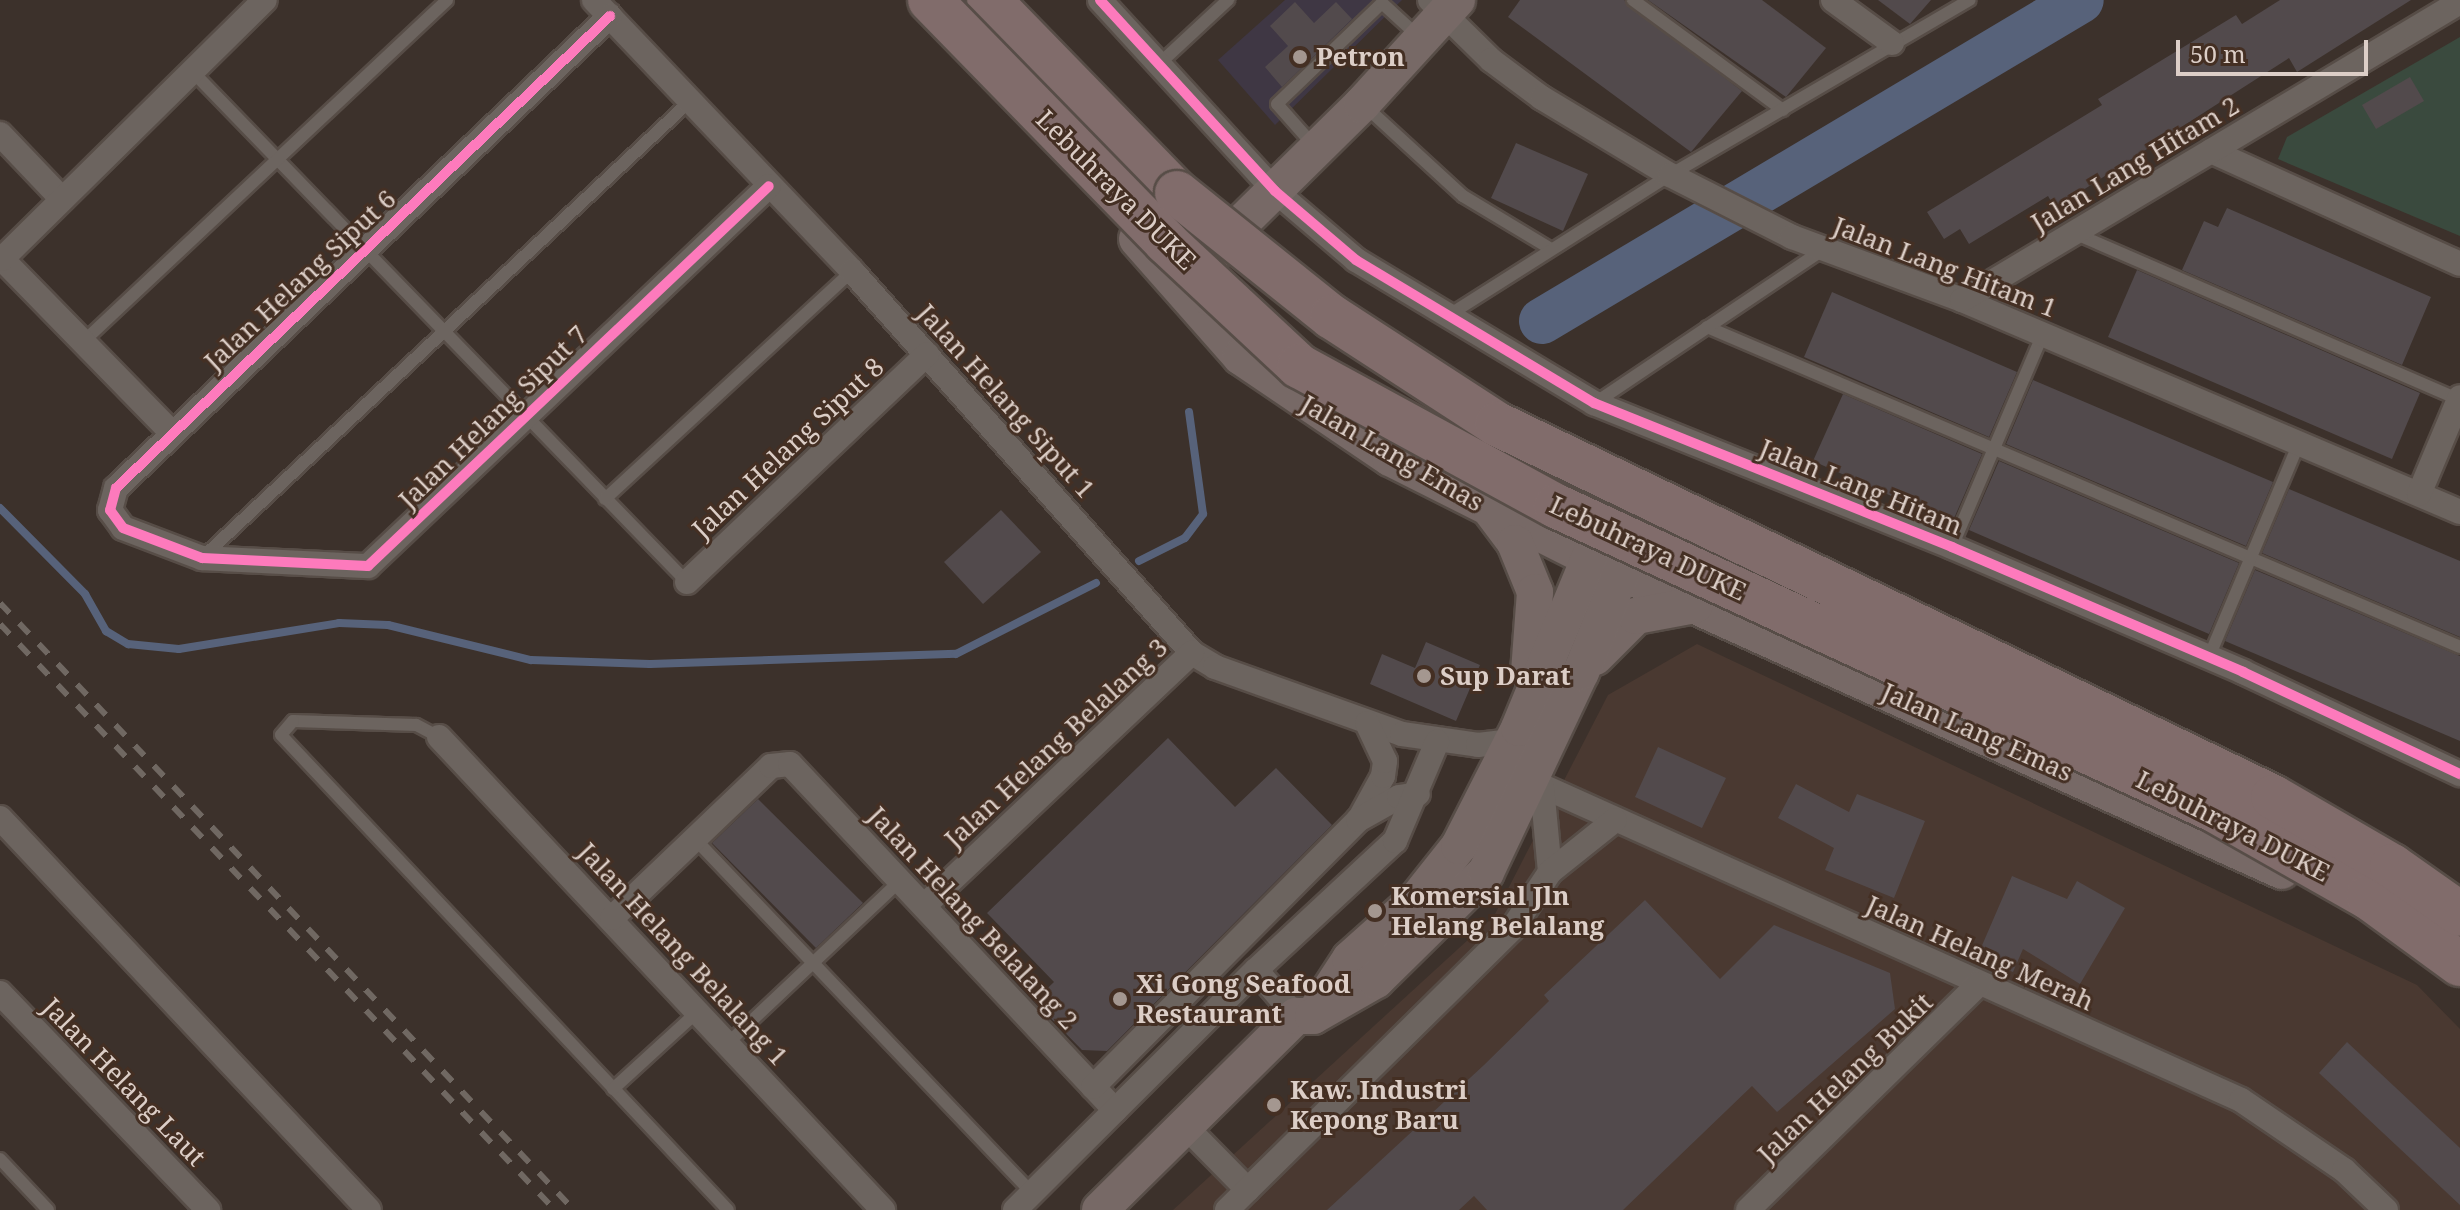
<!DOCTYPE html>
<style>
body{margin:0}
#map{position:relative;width:2460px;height:1210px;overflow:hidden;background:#3c312b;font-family:"Noto Serif",serif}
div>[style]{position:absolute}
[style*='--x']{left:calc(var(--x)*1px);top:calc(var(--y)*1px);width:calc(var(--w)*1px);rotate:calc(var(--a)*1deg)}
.commercial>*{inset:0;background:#3f3744}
.industrial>*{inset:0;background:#4a3931}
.green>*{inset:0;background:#3a4a3e}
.stream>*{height:8px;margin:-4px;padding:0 4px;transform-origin:4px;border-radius:4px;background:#57627a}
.river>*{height:46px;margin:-23px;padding:0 23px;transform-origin:23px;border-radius:23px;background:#57627a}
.building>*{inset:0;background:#524a4c}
.roads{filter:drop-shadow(2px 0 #574d47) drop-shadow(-2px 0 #574d47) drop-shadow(0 2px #574d47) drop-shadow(0 -2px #574d47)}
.lane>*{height:12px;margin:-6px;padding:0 6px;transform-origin:6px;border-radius:6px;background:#6c645f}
.street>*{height:24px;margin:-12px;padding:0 12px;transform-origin:12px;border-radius:12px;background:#6c645f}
.secondary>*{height:36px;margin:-18px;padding:0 18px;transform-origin:18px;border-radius:18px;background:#776966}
.highway>*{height:44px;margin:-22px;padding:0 22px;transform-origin:22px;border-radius:22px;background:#816c6b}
.rail>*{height:6px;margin-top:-3px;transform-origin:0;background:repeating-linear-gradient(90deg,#706862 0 14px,transparent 0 28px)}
.bridges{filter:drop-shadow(2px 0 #574d47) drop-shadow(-2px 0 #574d47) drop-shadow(0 2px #574d47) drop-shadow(0 -2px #574d47)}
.highway-bridge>*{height:44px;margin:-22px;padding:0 22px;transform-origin:22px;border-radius:22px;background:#816c6b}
.cycleway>*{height:10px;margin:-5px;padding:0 5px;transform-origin:5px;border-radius:5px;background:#fd7abc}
.dots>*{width:22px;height:22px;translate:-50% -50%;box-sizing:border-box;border:4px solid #442f23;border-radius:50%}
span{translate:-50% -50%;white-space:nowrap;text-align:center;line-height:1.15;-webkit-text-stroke:6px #442f23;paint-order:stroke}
.poi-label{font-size:26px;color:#dccec7;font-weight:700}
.left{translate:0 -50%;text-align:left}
.street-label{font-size:26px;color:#dccec7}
.scale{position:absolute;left:2176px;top:40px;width:192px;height:36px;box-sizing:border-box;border:4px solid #dccec7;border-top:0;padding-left:10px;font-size:24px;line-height:28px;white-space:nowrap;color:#dccec7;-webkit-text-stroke:6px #442f23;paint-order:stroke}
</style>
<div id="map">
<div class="commercial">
<i style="clip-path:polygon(1285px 0,1402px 0,1275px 125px,1218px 60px)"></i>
</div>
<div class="industrial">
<i style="clip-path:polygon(1697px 644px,2417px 985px,2460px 1029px,2460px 1210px,1173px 1210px,1494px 916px,1608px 695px)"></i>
</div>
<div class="green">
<i style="clip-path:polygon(2460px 37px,2460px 236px,2278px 159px,2287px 137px)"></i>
</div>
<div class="stream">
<i style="--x:0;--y:508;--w:121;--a:45.3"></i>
<i style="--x:85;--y:594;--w:43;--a:60.4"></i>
<i style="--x:106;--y:631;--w:26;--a:31"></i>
<i style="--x:128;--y:644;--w:51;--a:5.6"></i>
<i style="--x:179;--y:649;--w:162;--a:-9.2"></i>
<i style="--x:339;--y:623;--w:49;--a:2.3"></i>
<i style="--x:388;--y:625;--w:147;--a:13.8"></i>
<i style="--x:531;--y:660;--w:119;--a:1.9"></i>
<i style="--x:650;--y:664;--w:306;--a:-1.9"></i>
<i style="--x:956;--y:654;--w:157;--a:-26.9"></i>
<i style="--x:1139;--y:561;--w:51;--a:-26.6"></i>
<i style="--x:1185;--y:538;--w:30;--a:-53"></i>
<i style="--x:1203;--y:514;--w:103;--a:-97.8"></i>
</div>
<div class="river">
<i style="--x:1542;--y:321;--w:627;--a:-30.78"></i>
</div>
<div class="building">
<i style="clip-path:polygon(1520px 0,1624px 0,1742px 91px,1691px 152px,1508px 17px)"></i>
<i style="clip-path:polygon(1648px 0,1762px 0,1826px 48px,1786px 97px)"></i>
<i style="clip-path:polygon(1878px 0,1931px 0,1910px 24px)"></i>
<i style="clip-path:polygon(2280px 0,2411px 0,2297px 72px,2289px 58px,2055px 208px,2048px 196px,1969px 244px,1960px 229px,1944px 239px,1927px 212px,2102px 105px,2098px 99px,2236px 15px,2242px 24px)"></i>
<i style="clip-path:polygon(1295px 2px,1314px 23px,1336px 2px,1352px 19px,1282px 87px,1265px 67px,1288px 46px,1270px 26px)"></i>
<i style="clip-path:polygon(2410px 77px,2424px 101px,2376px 129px,2362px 105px)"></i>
<i style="clip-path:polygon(1516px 143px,1588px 174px,1563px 231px,1491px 198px)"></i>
<i style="clip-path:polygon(2227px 208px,2431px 297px,2402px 365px,2182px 270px,2204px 221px,2218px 227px)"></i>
<i style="clip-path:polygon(2137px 270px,2420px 393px,2392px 459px,2108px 337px)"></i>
<i style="clip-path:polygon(1832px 292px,2017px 372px,1989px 437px,1804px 357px)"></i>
<i style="clip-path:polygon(2033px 380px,2273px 482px,2246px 546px,2006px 444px)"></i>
<i style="clip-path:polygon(1843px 394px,1982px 454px,1952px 523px,1813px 461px)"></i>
<i style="clip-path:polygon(1999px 461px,2239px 563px,2209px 634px,1969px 530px)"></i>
<i style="clip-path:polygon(2289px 489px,2460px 561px,2460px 637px,2262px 553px)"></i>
<i style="clip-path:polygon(1001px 510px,1041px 552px,983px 604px,944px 562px)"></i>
<i style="clip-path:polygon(2255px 570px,2460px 656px,2460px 741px,2225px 641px)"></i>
<i style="clip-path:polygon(1426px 642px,1480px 665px,1456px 721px,1370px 684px,1382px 654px,1415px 668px)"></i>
<i style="clip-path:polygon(1168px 738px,1235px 807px,1276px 768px,1332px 825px,1107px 1051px,1082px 1050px,1034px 1001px,1054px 982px,987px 913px)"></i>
<i style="clip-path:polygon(1658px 747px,1726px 778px,1702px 828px,1635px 797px)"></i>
<i style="clip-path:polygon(1796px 784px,1849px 812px,1857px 794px,1925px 821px,1894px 898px,1825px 870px,1834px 848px,1778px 818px)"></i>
<i style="clip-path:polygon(758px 799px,863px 903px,816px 948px,712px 843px)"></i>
<i style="clip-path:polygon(2012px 876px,2067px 899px,2077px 881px,2125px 908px,2080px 984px,2023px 949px,2013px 972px,1977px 957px)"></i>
<i style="clip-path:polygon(1645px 900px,1720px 979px,1774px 925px,1890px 973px,1895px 1009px,1777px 1112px,1752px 1086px,1623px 1210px,1487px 1210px,1474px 1196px,1459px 1210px,1327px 1210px,1484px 1065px,1549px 1001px,1544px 995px)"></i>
<i style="clip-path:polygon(2347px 1042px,2460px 1148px,2460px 1205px,2319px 1073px)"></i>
</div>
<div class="roads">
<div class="lane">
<i style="--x:1633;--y:0;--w:186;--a:36.3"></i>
<i style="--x:1158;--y:65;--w:96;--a:-42.9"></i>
<i style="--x:191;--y:70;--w:713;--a:45.91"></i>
<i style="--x:1365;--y:106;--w:133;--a:42.6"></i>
<i style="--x:1463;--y:196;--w:103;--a:31.1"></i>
<i style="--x:1315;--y:147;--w:57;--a:-131.5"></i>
<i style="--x:1277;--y:104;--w:146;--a:-43.9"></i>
<i style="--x:1382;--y:3;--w:52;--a:42.6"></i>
<i style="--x:2074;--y:233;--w:420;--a:23.4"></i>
<i style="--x:1449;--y:315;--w:262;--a:-32.4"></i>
<i style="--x:1670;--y:175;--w:347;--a:-30.3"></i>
<i style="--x:1707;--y:327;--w:818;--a:23.02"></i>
<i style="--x:84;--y:341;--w:498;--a:-43.2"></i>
<i style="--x:1595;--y:403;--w:272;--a:-33.9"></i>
<i style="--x:605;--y:499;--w:336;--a:-42.7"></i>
<i style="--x:1952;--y:547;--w:232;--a:-66.9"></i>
<i style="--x:204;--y:556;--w:664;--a:-43.11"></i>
<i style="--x:2209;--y:657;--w:232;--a:-67.2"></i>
<i style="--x:439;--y:737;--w:26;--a:-152"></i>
<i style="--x:416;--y:725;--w:123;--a:-178.1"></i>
<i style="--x:293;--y:721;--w:18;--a:131"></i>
<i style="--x:281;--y:735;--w:652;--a:46.74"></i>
<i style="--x:695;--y:839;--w:489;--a:46.4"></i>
<i style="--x:728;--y:1043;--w:236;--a:-43.3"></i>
<i style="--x:613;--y:1089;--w:115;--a:-42.5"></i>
<i style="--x:0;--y:1159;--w:70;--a:46.7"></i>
</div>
<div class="street">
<i style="--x:594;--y:0;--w:374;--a:46.4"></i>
<i style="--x:852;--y:271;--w:511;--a:48.33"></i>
<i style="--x:1192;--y:653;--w:27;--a:31"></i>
<i style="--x:1215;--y:667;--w:199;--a:19.7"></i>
<i style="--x:1402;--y:734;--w:77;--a:8.2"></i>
<i style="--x:1478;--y:745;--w:32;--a:-7"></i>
<i style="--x:1100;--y:0;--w:259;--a:47.5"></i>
<i style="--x:1275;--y:191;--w:106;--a:40.4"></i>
<i style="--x:1356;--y:260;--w:278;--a:31"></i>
<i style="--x:1594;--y:403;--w:386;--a:21.9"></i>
<i style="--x:1952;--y:547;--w:317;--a:23.2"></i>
<i style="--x:2243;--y:672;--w:240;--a:25.2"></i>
<i style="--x:1430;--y:0;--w:86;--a:44.5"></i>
<i style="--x:1491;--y:60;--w:64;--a:36.7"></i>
<i style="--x:1542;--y:98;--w:149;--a:31"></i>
<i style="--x:1670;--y:175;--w:137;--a:26.9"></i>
<i style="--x:1792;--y:237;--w:181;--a:20.3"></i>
<i style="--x:1962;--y:300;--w:541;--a:23.06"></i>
<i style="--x:1833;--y:0;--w:73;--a:36.1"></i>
<i style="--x:610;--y:16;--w:683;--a:136.3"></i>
<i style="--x:116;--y:488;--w:23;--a:105"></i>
<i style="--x:110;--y:510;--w:22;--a:54"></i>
<i style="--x:123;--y:528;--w:85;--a:20.8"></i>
<i style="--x:202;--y:558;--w:166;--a:2.8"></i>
<i style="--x:368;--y:566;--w:552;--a:-43.46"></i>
<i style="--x:0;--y:134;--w:90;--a:46.4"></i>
<i style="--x:2211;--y:151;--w:273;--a:24.4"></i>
<i style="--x:1962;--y:300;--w:580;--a:-30.9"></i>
<i style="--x:171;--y:432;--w:242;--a:-134.3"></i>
<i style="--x:2;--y:259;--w:369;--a:-44.6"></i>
<i style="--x:2419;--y:494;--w:105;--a:-67.1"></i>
<i style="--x:687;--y:582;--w:331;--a:-43.5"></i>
<i style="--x:439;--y:737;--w:649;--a:46.81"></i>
<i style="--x:1531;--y:781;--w:778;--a:24.19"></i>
<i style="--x:2241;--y:1100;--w:125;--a:34.2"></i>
<i style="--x:2344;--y:1170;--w:58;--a:43.6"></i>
<i style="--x:1542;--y:787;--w:85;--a:84.6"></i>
<i style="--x:0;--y:818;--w:538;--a:46.73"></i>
<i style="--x:1360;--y:818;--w:48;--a:-61.3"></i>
<i style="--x:1383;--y:776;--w:15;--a:-82"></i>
<i style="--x:1385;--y:761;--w:42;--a:-115.3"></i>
<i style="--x:924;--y:906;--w:369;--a:-43.4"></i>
<i style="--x:612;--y:918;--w:220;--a:-43.7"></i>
<i style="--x:771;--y:766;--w:19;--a:-6"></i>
<i style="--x:790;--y:764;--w:475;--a:46.8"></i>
<i style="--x:1256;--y:970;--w:61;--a:49"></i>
<i style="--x:0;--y:993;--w:301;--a:46.2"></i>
<i style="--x:1093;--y:1087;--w:376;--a:-45.2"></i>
<i style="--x:1358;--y:820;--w:47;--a:-29.3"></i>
<i style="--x:1399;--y:797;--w:19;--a:-9"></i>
<i style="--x:1186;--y:1127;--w:88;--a:45.5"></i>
<i style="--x:1015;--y:1210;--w:340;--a:-44.9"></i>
<i style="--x:1256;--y:970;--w:190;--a:-42.9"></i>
<i style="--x:1395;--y:841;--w:108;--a:-67"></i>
<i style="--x:1227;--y:1210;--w:400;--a:-44.6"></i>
<i style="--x:1512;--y:929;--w:69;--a:-56.3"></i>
<i style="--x:1550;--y:872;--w:83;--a:-38.7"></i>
<i style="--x:1748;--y:1210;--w:323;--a:-44.4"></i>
</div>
<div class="secondary">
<i style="--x:1137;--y:239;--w:157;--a:48.6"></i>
<i style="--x:1241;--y:357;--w:180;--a:34.1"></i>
<i style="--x:1390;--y:458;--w:223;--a:26.7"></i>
<i style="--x:1589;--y:558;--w:760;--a:24.31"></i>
<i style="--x:1210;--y:298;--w:20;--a:-117"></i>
<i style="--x:1201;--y:280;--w:34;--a:-66"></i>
<i style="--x:1215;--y:249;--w:206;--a:-44.6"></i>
<i style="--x:1362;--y:104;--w:141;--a:-47.6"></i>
<i style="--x:1492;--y:512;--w:39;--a:53"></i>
<i style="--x:1515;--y:543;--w:53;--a:67.8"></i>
<i style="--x:1535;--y:592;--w:79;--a:94.3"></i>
<i style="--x:1595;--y:657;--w:58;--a:-45"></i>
<i style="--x:1636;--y:616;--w:60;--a:-10.6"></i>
<i style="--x:1316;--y:1011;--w:62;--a:-56.8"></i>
<i style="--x:1350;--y:959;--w:90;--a:-41.8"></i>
<i style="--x:1417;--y:899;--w:68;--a:-51.6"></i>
<i style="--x:1459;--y:846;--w:132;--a:-63"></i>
<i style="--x:1519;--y:728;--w:243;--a:-67.5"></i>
<i style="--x:1100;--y:1210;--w:276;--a:-44.7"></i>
<i style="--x:1296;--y:1016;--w:17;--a:0"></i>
<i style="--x:1313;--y:1016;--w:73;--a:-29.7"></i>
<i style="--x:1376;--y:980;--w:154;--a:-44.5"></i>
<i style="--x:1486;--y:872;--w:221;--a:-64.6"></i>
<i style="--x:1581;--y:672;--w:167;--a:-67.9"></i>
</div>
<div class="highway">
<i style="--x:989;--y:0;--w:269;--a:45.8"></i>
</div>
</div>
<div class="rail">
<i style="--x:0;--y:603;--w:835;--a:46.6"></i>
<i style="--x:0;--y:624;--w:807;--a:46.56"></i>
</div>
<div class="bridges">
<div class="highway-bridge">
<i style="--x:930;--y:0;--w:338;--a:45.7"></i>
<i style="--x:1166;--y:242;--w:182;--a:43"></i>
<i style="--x:1299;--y:366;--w:293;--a:28.6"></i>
<i style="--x:1556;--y:506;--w:725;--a:24.8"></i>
<i style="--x:2214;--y:810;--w:177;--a:29.5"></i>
<i style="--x:2368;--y:897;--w:114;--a:36.1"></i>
<i style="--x:1177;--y:193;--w:198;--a:38.7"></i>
<i style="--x:1332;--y:317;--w:197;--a:33"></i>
<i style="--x:1497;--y:424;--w:861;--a:25.67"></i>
<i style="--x:2273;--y:797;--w:138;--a:30.1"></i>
<i style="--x:2392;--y:866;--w:83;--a:35.2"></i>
</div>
</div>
<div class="cycleway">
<i style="--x:1100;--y:0;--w:259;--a:47.5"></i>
<i style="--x:1275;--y:191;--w:106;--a:40.4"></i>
<i style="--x:1356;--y:260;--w:278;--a:31"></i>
<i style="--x:1594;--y:403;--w:386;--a:21.9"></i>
<i style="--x:1952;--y:547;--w:317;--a:23.2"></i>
<i style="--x:2243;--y:672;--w:240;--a:25.2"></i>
<i style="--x:610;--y:16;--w:683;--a:136.3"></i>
<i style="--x:116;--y:488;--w:23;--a:105"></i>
<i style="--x:110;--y:510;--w:22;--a:54"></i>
<i style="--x:123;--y:528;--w:85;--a:20.8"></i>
<i style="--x:202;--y:558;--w:166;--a:2.8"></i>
<i style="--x:368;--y:566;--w:552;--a:-43.46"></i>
</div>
<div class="dots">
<i style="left:1300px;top:57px;background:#a49790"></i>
<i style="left:1424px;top:676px;background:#a49790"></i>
<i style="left:1375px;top:911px;background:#a49790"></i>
<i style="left:1120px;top:999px;background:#a49790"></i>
<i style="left:1274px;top:1105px;background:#a49790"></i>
</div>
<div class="poi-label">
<span class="left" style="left:1316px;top:57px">Petron</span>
<span class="left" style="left:1440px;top:676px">Sup Darat</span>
<span class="left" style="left:1391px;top:911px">Komersial Jln<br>Helang Belalang</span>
<span class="left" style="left:1136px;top:999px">Xi Gong Seafood<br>Restaurant</span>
<span class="left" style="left:1290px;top:1105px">Kaw. Industri<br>Kepong Baru</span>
</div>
<div class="street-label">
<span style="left:2135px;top:164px;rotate:-31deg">Jalan Lang Hitam 2</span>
<span style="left:1116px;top:190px;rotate:45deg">Lebuhraya DUKE</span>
<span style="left:1945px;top:267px;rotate:21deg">Jalan Lang Hitam 1</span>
<span style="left:300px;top:280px;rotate:-43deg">Jalan Helang Siput 6</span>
<span style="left:1006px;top:401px;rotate:48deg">Jalan Helang Siput 1</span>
<span style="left:493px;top:417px;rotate:-44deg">Jalan Helang Siput 7</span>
<span style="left:788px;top:448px;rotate:-43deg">Jalan Helang Siput 8</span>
<span style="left:1392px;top:453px;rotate:30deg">Jalan Lang Emas</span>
<span style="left:1861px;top:487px;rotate:22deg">Jalan Lang Hitam</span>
<span style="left:1648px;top:548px;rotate:25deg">Lebuhraya DUKE</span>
<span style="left:1977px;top:732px;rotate:24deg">Jalan Lang Emas</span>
<span style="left:1056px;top:743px;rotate:-43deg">Jalan Helang Belalang 3</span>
<span style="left:2233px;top:826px;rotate:27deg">Lebuhraya DUKE</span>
<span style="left:973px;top:918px;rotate:47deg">Jalan Helang Belalang 2</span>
<span style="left:1980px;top:953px;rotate:24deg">Jalan Helang Merah</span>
<span style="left:683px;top:954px;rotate:47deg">Jalan Helang Belalang 1</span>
<span style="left:1845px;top:1078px;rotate:-44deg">Jalan Helang Bukit</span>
<span style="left:124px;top:1082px;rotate:46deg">Jalan Helang Laut</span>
</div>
<div class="scale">50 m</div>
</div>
